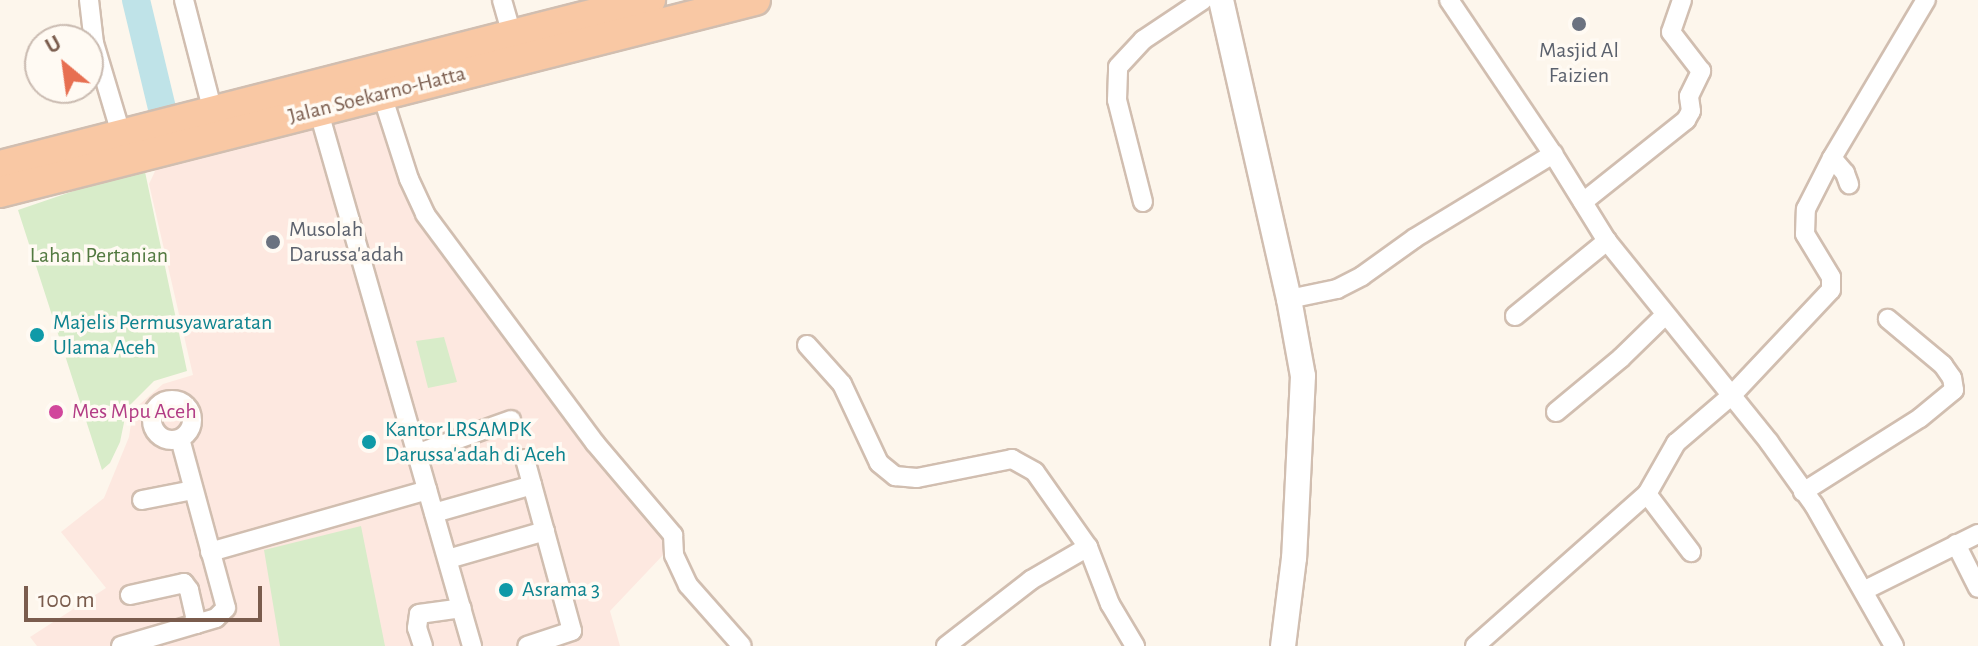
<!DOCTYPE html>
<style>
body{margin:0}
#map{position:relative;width:1978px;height:646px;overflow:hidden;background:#fdf6ec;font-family:"Alegreya Sans",sans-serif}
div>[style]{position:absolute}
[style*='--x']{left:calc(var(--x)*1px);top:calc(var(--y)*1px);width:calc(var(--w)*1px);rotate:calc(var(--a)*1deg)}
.commercial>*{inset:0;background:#fde8e0}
.green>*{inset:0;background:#d8ecc9}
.river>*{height:28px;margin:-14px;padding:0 14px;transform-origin:14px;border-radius:14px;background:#bfe3e8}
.roads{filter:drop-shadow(2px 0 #d1beb0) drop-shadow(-2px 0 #d1beb0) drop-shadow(0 2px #d1beb0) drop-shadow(0 -2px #d1beb0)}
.minor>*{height:18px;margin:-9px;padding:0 9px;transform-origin:9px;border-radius:9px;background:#fff}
.minor>.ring{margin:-9px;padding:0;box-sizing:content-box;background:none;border:18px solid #fff;border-radius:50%}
.tertiary>*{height:24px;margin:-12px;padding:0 12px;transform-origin:12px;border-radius:12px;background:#fff}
.trunk>*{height:30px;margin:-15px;padding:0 15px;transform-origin:15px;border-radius:15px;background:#f9c8a4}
.dots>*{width:22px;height:22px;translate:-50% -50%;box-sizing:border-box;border:4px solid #fffaf3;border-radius:50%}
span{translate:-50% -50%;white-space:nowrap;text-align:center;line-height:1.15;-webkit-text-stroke:7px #fffaf3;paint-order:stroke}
.worship-label{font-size:22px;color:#5b616d}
.left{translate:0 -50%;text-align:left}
.street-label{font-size:22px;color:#7a5c4d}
.park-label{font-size:22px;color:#537a41}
.culture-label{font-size:22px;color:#0d838f}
.hotel-label{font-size:22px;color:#b23c85}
.north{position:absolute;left:24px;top:24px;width:80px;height:80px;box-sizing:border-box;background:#fffaf3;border:2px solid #cabbb1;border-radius:50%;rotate:331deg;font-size:22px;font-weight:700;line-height:32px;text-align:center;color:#7a5c4d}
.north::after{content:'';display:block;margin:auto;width:28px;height:36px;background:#e76f51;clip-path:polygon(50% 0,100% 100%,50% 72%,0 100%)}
.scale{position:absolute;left:24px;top:586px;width:238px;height:36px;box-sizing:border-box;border:4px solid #7a5c4d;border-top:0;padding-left:10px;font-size:24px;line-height:28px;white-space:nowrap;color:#7a5c4d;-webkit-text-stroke:6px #fffaf3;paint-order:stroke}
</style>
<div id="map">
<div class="commercial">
<i style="clip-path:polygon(387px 109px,423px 205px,682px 535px,610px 611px,620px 646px,37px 646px,30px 637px,106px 588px,61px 532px,104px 498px,129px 437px,133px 410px,163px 384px,193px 375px,149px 184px,157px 167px)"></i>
</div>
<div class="green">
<i style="clip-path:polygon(144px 167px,187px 371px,154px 381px,127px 408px,120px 442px,110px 463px,102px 470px,18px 210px)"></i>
<i style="clip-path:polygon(444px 337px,457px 382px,428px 388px,416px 341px)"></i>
<i style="clip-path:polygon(361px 526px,385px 646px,280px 646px,264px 550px)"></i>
</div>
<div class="river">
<i style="--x:136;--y:0;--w:124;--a:76.5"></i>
</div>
<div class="roads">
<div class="minor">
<i style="--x:89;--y:0;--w:43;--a:83.4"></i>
<i style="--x:94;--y:43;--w:98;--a:73.4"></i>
<i style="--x:184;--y:0;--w:116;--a:75.5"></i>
<i style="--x:502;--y:0;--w:37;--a:74"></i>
<i style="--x:1449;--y:0;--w:186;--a:56"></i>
<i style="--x:1553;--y:154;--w:102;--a:58.2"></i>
<i style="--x:1607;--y:241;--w:258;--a:51.1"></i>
<i style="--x:1769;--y:442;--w:77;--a:54.5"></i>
<i style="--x:1814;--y:505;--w:162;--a:60.4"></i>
<i style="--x:382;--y:95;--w:88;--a:72.2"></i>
<i style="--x:409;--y:179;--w:38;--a:65"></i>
<i style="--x:425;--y:214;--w:285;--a:53.4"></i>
<i style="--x:595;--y:443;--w:121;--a:49.7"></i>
<i style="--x:673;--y:535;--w:20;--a:87"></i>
<i style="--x:674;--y:555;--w:33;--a:65"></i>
<i style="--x:688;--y:585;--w:81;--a:48.5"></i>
<i style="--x:318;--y:109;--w:559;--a:74"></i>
<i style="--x:1832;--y:158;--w:20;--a:49"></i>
<i style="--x:1845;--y:173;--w:12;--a:70"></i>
<i style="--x:1143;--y:202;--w:105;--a:-104.3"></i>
<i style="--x:1117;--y:100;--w:33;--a:-88"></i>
<i style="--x:1118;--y:67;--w:37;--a:-47"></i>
<i style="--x:1143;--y:40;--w:72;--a:-33.7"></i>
<i style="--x:1583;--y:202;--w:132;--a:-38.5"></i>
<i style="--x:1686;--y:120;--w:10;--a:-61"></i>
<i style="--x:1691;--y:111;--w:15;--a:-98"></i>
<i style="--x:1689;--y:96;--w:28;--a:-64"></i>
<i style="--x:1701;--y:71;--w:49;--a:-127.6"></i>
<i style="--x:1671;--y:32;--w:34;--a:-71"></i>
<i style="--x:1289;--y:299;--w:49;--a:-11.8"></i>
<i style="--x:1337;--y:289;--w:28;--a:-27"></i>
<i style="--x:1362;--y:276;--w:65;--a:-35.6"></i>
<i style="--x:1415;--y:238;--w:162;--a:-31.3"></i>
<i style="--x:1515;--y:316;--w:119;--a:-39.2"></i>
<i style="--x:807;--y:345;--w:52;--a:48.1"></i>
<i style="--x:842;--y:384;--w:87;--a:64.9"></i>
<i style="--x:879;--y:463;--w:21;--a:39"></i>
<i style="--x:895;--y:476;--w:22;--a:5"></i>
<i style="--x:917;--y:478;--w:97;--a:-11.3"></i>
<i style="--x:1012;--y:459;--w:26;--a:29"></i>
<i style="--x:1035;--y:472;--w:92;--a:54.8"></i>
<i style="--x:1088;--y:547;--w:61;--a:68.9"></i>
<i style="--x:1110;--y:604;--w:49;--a:59.2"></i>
<i class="ring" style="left:152px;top:400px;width:22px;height:22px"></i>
<i style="--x:1556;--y:412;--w:85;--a:-39.7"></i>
<i style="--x:1621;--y:358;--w:62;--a:-44.3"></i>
<i style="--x:416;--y:454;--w:101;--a:-19.7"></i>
<i style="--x:525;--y:459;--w:178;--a:74.7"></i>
<i style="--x:572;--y:631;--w:47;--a:161.6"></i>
<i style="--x:1803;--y:492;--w:138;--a:-32.3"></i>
<i style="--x:1920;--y:418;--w:44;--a:-39.5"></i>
<i style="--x:1954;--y:390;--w:12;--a:-99"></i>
<i style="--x:1952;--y:378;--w:16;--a:-125"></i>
<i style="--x:1943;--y:365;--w:72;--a:-140.1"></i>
<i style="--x:1647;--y:494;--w:73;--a:52.8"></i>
<i style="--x:142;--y:500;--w:52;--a:-11.1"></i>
<i style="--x:434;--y:513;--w:102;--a:-15.9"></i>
<i style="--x:1956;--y:544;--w:49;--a:63.4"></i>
<i style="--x:210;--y:552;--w:226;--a:-15.9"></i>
<i style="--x:448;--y:559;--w:101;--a:-16.1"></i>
<i style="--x:1865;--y:590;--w:126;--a:-26.4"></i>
<i style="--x:130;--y:595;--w:55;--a:-12.5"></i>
<i style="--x:184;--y:583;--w:9;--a:54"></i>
<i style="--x:189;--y:590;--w:35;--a:77"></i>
<i style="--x:121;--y:646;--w:99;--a:-16.4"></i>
<i style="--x:216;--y:618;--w:14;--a:-45"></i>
<i style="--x:226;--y:608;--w:175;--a:-105.2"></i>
<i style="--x:423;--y:646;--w:19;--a:-108"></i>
<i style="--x:417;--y:628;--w:14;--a:-82"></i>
<i style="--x:419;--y:614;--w:43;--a:-7.9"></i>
<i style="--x:946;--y:646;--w:108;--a:-37.8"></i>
<i style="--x:1031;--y:580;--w:66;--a:-30.1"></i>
<i style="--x:1475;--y:646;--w:230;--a:-41.5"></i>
<i style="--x:1647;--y:494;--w:59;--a:-60.4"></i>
<i style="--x:1676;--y:443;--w:74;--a:-40.6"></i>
<i style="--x:1732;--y:395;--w:144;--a:-46.7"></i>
<i style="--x:1831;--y:290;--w:13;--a:-90"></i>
<i style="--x:1831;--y:277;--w:50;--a:-121.2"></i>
<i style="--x:1805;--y:234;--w:25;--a:-88"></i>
<i style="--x:1806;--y:209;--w:57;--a:-63"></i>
<i style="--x:1832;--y:158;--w:184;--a:-59.3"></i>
</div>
<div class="tertiary">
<i style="--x:1221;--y:0;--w:307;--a:77.2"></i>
<i style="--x:1289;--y:299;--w:78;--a:79.7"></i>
<i style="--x:1303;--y:376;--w:182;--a:92.8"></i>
<i style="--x:1294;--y:558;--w:89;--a:97.1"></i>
</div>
<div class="trunk">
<i style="--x:0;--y:166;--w:671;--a:-14.33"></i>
<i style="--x:0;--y:192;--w:779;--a:-14.27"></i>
</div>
</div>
<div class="dots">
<i style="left:1579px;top:24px;background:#6b7280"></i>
<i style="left:273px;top:242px;background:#6b7280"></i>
<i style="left:37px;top:335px;background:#0f9aa8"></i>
<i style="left:56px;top:412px;background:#d1479c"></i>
<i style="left:369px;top:442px;background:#0f9aa8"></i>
<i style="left:506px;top:590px;background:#0f9aa8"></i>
</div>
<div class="worship-label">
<span style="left:1579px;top:63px">Masjid Al<br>Faizien</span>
<span class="left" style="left:289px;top:242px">Musolah<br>Darussa'adah</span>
</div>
<div class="street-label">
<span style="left:377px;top:95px;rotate:-14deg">Jalan Soekarno-Hatta</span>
</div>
<div class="park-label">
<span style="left:99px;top:256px">Lahan Pertanian</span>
</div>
<div class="culture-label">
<span class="left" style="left:53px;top:335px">Majelis Permusyawaratan<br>Ulama Aceh</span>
<span class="left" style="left:385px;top:442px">Kantor LRSAMPK<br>Darussa'adah di Aceh</span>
<span class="left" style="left:522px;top:590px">Asrama 3</span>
</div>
<div class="hotel-label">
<span class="left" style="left:72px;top:412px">Mes Mpu Aceh</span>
</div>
<div class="north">U</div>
<div class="scale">100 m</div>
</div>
